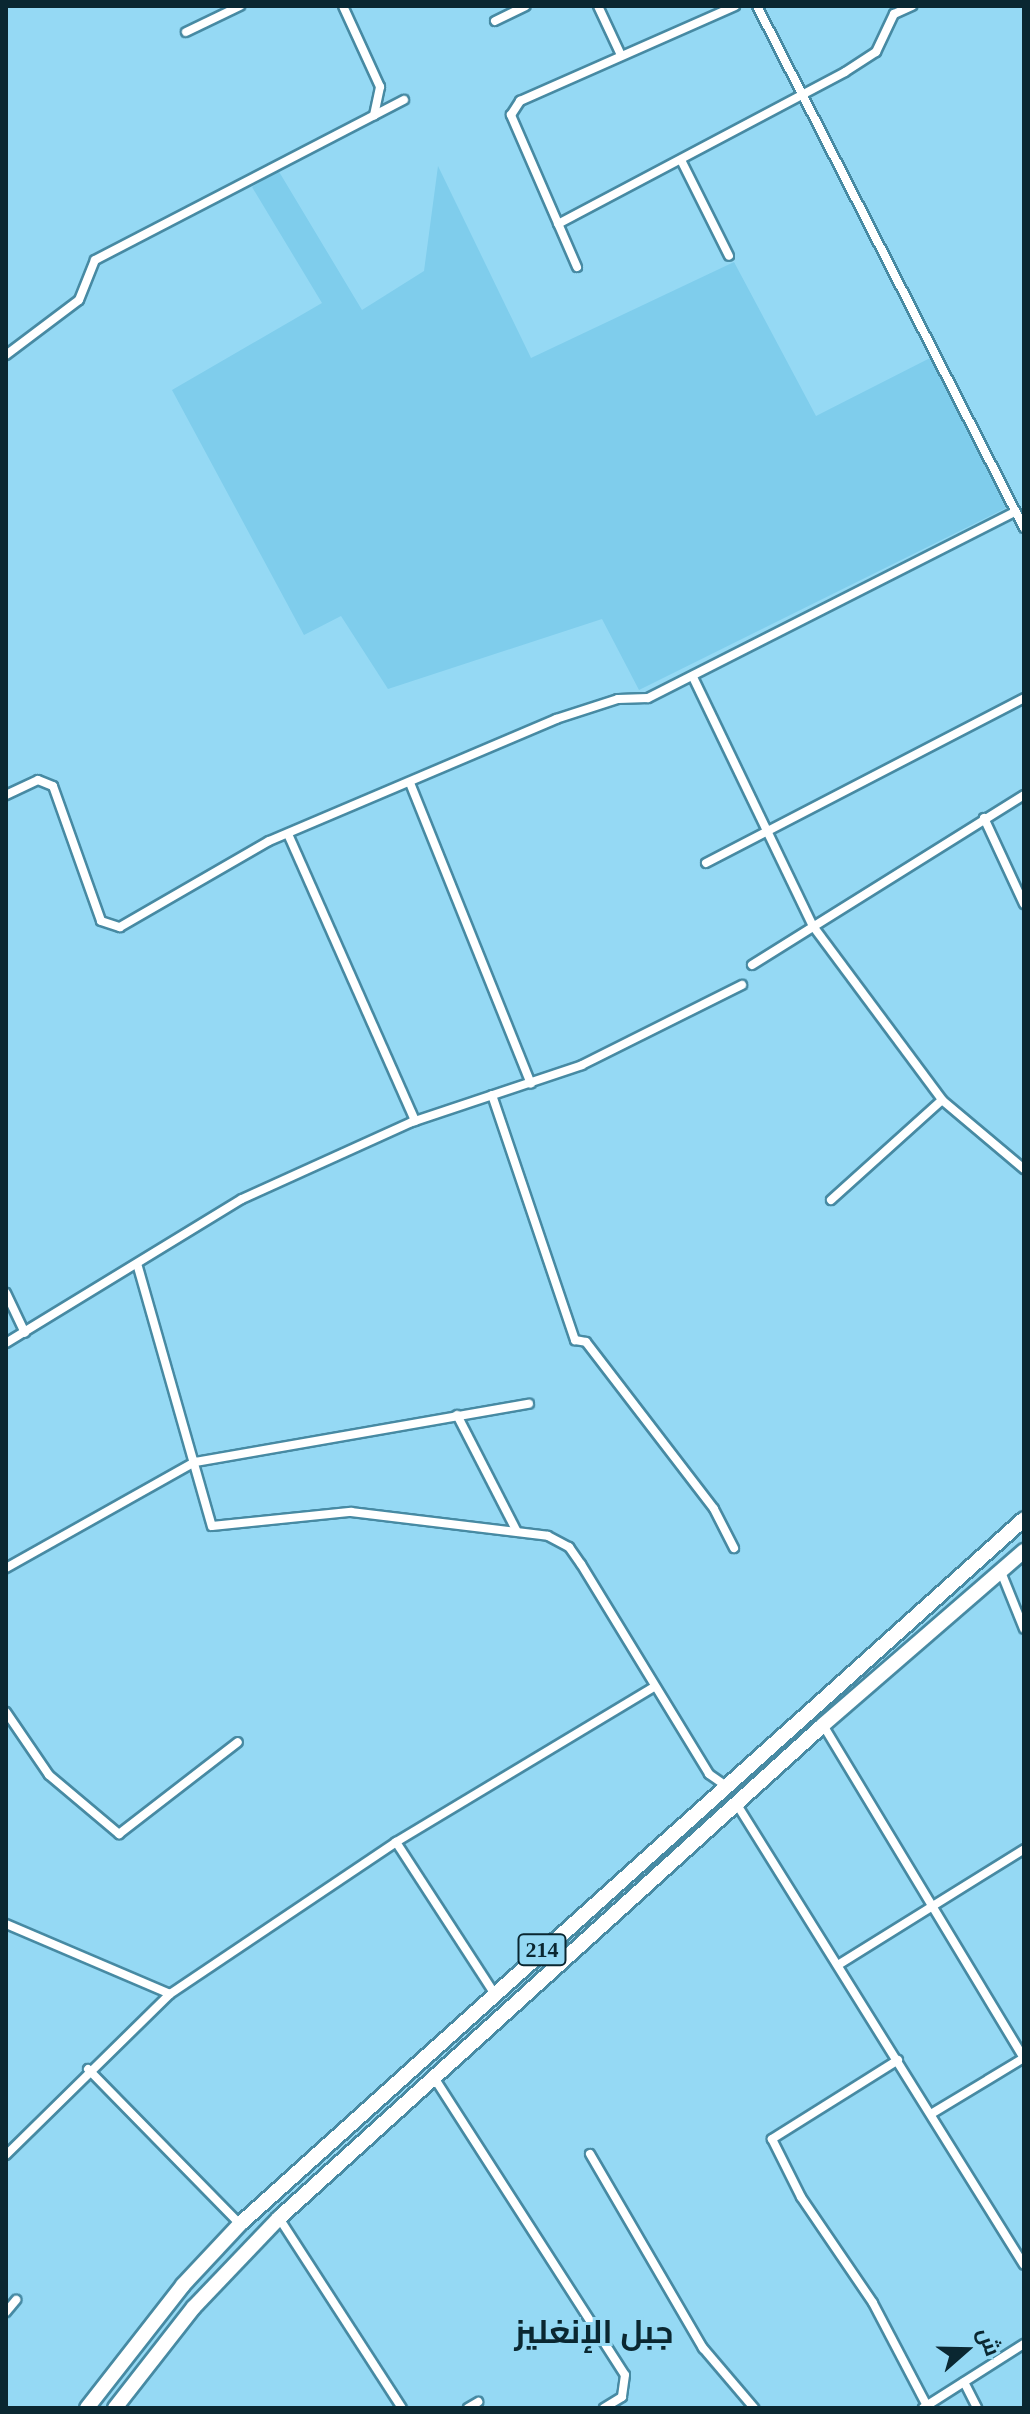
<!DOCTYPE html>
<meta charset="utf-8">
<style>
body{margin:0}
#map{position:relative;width:1030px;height:2414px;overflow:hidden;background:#95d9f4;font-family:"Times New Roman",Cairo,serif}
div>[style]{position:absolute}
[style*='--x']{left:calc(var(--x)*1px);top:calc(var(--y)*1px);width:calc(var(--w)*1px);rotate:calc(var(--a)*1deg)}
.built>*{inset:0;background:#7fcdec}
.roads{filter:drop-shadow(2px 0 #478aa3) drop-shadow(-2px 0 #478aa3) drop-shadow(0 2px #478aa3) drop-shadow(0 -2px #478aa3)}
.street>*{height:8px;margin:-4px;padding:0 4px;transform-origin:4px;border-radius:4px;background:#fff}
.highway>*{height:14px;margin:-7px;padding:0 7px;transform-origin:7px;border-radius:7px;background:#fff}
span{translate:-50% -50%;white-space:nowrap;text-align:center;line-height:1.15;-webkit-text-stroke:6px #95d9f4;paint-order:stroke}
.shield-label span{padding:2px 6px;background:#95d9f4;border:2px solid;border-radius:6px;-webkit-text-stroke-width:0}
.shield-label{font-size:22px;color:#0a2731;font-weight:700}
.district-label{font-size:32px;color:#0a2731;font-weight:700}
.frame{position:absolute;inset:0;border:8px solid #0a2731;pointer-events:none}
.north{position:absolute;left:926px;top:2310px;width:80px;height:80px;-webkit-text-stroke:6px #95d9f4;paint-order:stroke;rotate:70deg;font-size:22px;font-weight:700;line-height:32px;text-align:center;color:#0a2731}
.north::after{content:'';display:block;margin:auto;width:28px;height:36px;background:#0a2731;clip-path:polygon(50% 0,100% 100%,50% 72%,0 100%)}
</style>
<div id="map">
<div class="built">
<i style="clip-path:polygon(438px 166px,531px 358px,734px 262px,816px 416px,932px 357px,1006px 508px,639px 690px,602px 619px,388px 689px,341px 616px,304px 635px,172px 390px,322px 303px,252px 187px,278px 170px,362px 310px,424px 271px)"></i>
</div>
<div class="roads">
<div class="street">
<i style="--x:343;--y:6;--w:89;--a:65.4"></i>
<i style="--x:380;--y:87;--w:29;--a:102"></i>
<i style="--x:598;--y:6;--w:52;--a:64.9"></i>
<i style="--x:757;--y:6;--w:586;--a:62.91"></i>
<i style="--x:495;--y:21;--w:34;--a:-26"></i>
<i style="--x:186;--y:32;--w:60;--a:-25.7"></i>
<i style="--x:681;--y:160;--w:107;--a:63.4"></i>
<i style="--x:558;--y:224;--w:325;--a:-27.9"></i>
<i style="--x:845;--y:72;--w:37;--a:-33"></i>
<i style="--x:876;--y:52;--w:42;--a:-64.7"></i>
<i style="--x:894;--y:14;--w:20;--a:-24"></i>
<i style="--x:577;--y:267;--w:166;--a:-113.5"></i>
<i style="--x:511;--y:115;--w:17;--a:-57"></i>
<i style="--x:520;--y:101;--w:235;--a:-23.8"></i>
<i style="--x:6;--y:355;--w:91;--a:-37"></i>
<i style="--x:79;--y:300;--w:43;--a:-68.2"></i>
<i style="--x:95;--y:260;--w:348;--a:-27.4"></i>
<i style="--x:693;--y:677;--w:276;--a:64.3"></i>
<i style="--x:813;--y:926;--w:217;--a:53.4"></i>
<i style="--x:942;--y:1100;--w:107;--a:40.1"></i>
<i style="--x:410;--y:783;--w:324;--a:68.1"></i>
<i style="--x:6;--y:795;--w:35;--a:-25"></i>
<i style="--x:38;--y:780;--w:16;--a:22"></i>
<i style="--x:53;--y:786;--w:143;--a:70.4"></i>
<i style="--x:101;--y:921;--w:20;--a:18"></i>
<i style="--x:120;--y:927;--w:172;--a:-30"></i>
<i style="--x:269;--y:841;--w:312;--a:-23"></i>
<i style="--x:556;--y:719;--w:65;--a:-17.9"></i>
<i style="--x:618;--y:699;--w:30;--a:-2"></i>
<i style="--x:648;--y:698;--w:411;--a:-26.9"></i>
<i style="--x:984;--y:818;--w:95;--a:65.1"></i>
<i style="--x:288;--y:834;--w:314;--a:66.1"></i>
<i style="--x:706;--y:863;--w:358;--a:-27.4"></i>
<i style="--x:752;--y:965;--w:321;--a:-32"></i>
<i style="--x:492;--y:1095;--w:259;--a:71.3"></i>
<i style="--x:575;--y:1340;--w:11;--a:10"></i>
<i style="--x:586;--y:1342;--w:210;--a:52.5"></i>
<i style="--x:714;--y:1509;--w:44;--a:62.9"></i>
<i style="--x:831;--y:1200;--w:149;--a:-42"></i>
<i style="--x:138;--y:1267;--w:269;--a:74.1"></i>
<i style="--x:212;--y:1526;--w:140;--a:-5.8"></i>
<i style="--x:351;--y:1512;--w:198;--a:6.9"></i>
<i style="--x:548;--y:1536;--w:24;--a:28"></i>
<i style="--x:569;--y:1547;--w:21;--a:55"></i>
<i style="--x:581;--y:1564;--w:246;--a:58.6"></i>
<i style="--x:709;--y:1774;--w:21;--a:35"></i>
<i style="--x:6;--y:1293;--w:44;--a:64.6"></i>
<i style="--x:6;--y:1343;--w:276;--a:-31.4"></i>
<i style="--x:242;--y:1199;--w:187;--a:-24.4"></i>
<i style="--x:412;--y:1122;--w:179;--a:-18.5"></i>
<i style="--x:582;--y:1065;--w:179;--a:-26.6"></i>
<i style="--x:457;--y:1415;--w:129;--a:62.8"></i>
<i style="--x:6;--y:1568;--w:217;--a:-29.3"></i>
<i style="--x:195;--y:1462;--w:339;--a:-9.9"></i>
<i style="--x:1001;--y:1572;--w:61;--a:68"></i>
<i style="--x:6;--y:1712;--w:76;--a:55.7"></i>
<i style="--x:49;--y:1775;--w:92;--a:40.1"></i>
<i style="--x:119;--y:1834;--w:150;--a:-37.7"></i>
<i style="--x:823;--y:1725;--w:389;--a:58.9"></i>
<i style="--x:736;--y:1803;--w:544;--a:58.06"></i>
<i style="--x:396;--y:1842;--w:180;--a:57"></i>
<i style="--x:6;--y:1924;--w:178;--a:23.1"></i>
<i style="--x:838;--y:1965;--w:219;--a:-31.9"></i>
<i style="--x:898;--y:2060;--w:149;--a:147.9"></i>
<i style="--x:772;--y:2139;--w:65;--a:63.4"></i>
<i style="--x:801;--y:2197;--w:128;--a:55.8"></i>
<i style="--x:873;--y:2303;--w:116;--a:62.3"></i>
<i style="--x:88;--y:2069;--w:217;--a:45.6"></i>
<i style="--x:433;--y:2076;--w:355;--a:57.3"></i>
<i style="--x:625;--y:2375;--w:22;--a:98"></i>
<i style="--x:622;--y:2397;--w:21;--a:149"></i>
<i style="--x:931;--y:2114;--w:109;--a:-31.1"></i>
<i style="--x:590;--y:2154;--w:225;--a:59.8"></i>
<i style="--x:703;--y:2348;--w:79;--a:49.6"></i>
<i style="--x:6;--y:2155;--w:230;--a:-44.5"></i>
<i style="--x:170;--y:1994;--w:272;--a:-33.9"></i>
<i style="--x:396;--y:1842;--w:301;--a:-31"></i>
<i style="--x:279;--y:2218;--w:226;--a:57.1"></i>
<i style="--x:6;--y:2312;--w:16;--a:-50"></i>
<i style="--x:964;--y:2382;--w:29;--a:63"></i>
<i style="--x:468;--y:2408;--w:12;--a:-31"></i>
<i style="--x:923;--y:2408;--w:120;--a:-32.4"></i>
</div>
<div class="highway">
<i style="--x:87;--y:2408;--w:156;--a:-52"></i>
<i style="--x:183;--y:2285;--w:83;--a:-46.9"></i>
<i style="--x:240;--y:2224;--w:1054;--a:-41.96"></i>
<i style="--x:115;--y:2408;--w:128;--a:-52"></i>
<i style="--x:194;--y:2307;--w:123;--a:-46.3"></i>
<i style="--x:279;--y:2218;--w:734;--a:-42.18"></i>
<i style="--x:823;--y:1725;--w:266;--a:-40.9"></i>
</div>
</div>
<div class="shield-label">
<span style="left:542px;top:1950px">214</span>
</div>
<div class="district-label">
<span style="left:594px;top:2332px">جبل الإنغليز</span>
</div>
<div class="frame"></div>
<div class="north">ش</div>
</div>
